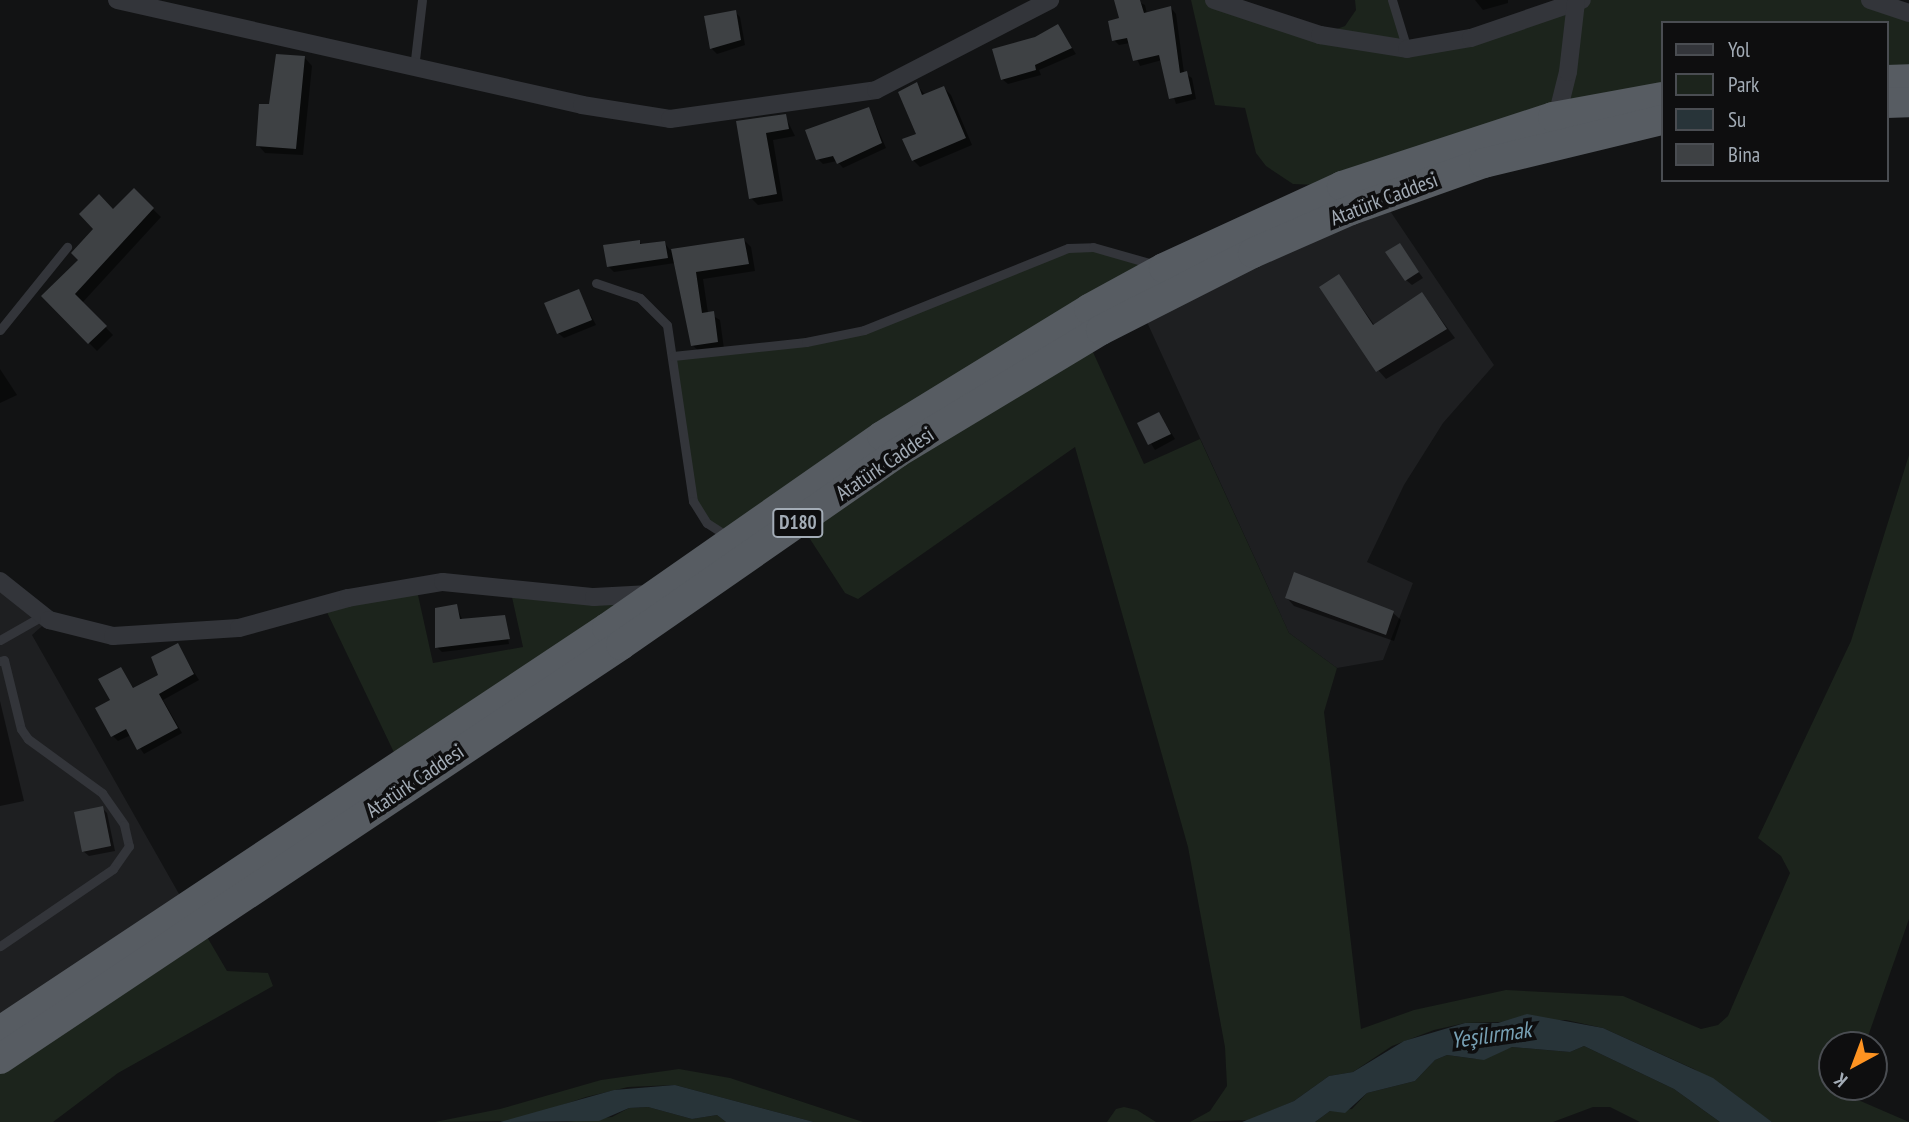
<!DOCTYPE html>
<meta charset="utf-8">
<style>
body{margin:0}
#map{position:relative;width:1909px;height:1122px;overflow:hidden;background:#121314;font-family:"PT Sans Narrow",sans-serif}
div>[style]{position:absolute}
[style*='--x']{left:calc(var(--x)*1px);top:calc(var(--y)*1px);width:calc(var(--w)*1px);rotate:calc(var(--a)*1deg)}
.built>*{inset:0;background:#1e1f21}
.green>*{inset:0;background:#1c241c}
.water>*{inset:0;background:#283439}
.shadow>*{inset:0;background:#0007}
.building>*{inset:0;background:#3e4144}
.service>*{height:9px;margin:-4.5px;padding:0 4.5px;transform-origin:4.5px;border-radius:4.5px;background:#33353a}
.minor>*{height:18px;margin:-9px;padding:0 9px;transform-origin:9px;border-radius:9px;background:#33353a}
.trunk>*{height:30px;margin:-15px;padding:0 15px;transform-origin:15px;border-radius:15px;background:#575c62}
span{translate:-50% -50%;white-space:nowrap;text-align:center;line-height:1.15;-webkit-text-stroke:7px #0e0e0f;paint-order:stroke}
.shield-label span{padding:2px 5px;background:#0e0e0f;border:2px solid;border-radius:5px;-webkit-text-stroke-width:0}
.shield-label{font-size:19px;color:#a3acb6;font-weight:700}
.street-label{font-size:21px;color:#a3acb6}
.water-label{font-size:23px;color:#77a0b4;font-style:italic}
.legend{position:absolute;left:1661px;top:21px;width:228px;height:161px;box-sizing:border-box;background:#0e0e0f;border:2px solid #4a4d52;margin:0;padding:9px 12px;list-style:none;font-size:21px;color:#a3acb6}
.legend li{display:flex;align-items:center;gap:14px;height:35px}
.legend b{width:35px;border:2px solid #4a4d52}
.north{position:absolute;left:1818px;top:1031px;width:70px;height:70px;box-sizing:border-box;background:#0e0e0f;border:2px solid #4a4d52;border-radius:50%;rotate:221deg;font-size:19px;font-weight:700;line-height:28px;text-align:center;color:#a3acb6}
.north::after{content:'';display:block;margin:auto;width:24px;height:32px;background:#fe9321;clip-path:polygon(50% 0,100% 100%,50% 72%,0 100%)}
</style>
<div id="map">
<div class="built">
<i style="clip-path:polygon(1382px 199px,1494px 365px,1443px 423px,1404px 485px,1367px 562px,1413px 583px,1383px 660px,1337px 668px,1289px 633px,1141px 309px)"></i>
<i style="clip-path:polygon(0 581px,49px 620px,32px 635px,187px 908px,0 1031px)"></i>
</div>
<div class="green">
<i style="clip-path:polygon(1191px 0,1214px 0,1320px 35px,1345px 26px,1356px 10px,1355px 0,1392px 0,1407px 49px,1582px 0,1870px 0,1909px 13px,1909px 79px,1886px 80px,1886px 23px,1662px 23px,1662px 97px,1342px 186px,1293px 184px,1266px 166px,1256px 153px,1245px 108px,1215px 105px)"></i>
<i style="clip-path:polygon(1093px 247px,1164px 268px,735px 539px,698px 514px,673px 356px,864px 330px,1037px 259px)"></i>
<i style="clip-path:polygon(1087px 339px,1144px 464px,1200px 439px,1289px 633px,1337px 668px,1324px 712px,1361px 1029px,1414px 1010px,1506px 990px,1623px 996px,1701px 1029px,1718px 1025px,1728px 1016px,1790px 873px,1781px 856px,1758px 838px,1851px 641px,1909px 455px,1909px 919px,1865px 1045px,1832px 1045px,1832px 1087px,1852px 1087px,1849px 1096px,1909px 1122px,1772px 1122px,1694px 1069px,1603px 1028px,1566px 1020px,1465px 1023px,1434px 1030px,1392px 1046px,1353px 1072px,1329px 1076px,1294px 1101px,1250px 1120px,1190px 1122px,1210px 1111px,1227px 1086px,1225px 1047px,1188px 847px,1075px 447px,858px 599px,845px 593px,799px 522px)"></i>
<i style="clip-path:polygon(416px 586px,433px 663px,523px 647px,510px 588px,657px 593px,400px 765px,324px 606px)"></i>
<i style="clip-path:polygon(200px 925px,227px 971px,268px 973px,273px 986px,118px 1073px,53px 1122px,0 1122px,0 1059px)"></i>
<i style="clip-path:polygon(1584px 1046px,1674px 1089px,1720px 1122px,1640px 1122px,1610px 1107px,1593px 1107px,1553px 1122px,1315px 1122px,1330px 1111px,1352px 1109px,1367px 1093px,1415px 1081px,1435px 1060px,1447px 1055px,1476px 1059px,1512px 1047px,1570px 1052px)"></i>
<i style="clip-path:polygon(679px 1069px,730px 1078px,863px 1122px,814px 1122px,675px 1085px,628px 1087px,586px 1097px,515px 1121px,435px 1122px,500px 1109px,601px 1080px)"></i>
<i style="clip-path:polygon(648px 1107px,692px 1119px,717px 1115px,726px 1122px,566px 1122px,612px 1117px,629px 1108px)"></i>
<i style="clip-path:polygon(1124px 1107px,1137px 1110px,1156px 1122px,1107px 1122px,1116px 1109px)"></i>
</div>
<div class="water">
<i style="clip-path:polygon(1527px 1014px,1603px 1028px,1713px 1078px,1772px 1122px,1720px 1122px,1674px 1089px,1584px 1046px,1570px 1052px,1512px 1047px,1484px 1060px,1447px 1055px,1435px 1060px,1415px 1081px,1367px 1093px,1345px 1113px,1330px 1111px,1315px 1122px,1242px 1122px,1294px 1101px,1329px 1076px,1353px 1072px,1404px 1041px,1465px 1023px,1498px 1023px)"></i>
<i style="clip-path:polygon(675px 1085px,814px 1122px,726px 1122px,717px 1115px,692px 1119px,648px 1107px,629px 1108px,599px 1121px,500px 1122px,614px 1090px)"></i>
</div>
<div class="shadow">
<i style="clip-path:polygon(1134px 0,1145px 5px,1147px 14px,1171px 8px,1176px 14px,1184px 73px,1192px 78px,1196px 99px,1176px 104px,1162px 60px,1140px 66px,1130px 43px,1119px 45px,1114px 40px)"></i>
<i style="clip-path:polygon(1475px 0,1508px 0,1508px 3px,1483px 10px)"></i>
<i style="clip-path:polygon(735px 12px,740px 17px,745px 45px,717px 54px,712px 49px,706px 17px)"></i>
<i style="clip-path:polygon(1058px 26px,1076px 54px,1039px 70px,1041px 75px,1008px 84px,1002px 79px,1036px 38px)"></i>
<i style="clip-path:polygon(305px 58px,312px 66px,303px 155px,265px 153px,258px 145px,270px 106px)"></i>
<i style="clip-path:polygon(916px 84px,926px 96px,944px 88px,951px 95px,972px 145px,920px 167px,913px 160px,918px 134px)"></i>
<i style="clip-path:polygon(869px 109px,886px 148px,843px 168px,837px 161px,823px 164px,818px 159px)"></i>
<i style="clip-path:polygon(785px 116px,795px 136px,773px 140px,783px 201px,758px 205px,751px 198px,738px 123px)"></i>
<i style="clip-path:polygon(134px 191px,161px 217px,82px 303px,113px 335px,97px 351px,43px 296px,81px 260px,113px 211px)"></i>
<i style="clip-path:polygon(744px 240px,751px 247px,755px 271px,703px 279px,708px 313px,720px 320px,724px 349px,700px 352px,692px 345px,675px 263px,614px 272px,608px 266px,639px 242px,643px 245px,664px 242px,670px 250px)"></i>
<i style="clip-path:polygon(1399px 245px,1423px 278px,1412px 285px,1406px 280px)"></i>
<i style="clip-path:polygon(1339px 276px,1375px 326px,1422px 294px,1455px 338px,1386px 379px,1378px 370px)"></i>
<i style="clip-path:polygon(578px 291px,596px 325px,564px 338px,558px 333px)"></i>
<i style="clip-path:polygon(0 369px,17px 395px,0 403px)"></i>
<i style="clip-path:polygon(1159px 414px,1175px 439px,1155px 450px,1139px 424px)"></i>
<i style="clip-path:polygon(1287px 598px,1393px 613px,1401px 620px,1394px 641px,1294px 606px)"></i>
<i style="clip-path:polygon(456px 606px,463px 621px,504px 616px,509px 644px,442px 652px,437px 647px)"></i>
<i style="clip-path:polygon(177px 645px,199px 680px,163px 700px,182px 733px,144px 754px,131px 735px,118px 741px,113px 736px,112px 701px,121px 669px,134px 689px,160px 676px)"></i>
<i style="clip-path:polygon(0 701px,24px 801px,0 806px)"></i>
<i style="clip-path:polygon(102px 808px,107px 813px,115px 851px,89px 856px,83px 851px)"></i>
</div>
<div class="building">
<i style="clip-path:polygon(1114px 0,1140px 0,1144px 13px,1171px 6px,1180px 73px,1187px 71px,1192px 94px,1169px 99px,1159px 55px,1133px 61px,1127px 38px,1112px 41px,1108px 21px,1119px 18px)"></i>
<i style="clip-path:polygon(736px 10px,741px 40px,710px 49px,704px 16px)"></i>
<i style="clip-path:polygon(1058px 24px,1072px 48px,1035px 65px,1036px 70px,1001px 80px,992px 49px,1035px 37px)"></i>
<i style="clip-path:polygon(276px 54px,305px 56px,296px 149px,256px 146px,259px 104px,269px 104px)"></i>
<i style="clip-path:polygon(917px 82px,922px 95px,944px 86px,966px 138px,912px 161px,902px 139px,916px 134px,898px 92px)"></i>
<i style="clip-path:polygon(869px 107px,882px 143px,837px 164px,833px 156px,816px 160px,805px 130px)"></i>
<i style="clip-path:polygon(786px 114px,789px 129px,766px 133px,777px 194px,749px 199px,736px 121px)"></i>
<i style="clip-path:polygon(134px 188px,154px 208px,75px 294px,107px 326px,88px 344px,41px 296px,78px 260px,71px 253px,93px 229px,79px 214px,99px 194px,113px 209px)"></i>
<i style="clip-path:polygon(744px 238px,749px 264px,696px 272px,702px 313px,714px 311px,718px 342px,691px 346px,671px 249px)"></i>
<i style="clip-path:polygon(640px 240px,640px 244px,665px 241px,668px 258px,607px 267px,603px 245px)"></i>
<i style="clip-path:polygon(1400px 243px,1419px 272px,1405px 281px,1385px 252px)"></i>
<i style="clip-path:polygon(1339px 274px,1373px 325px,1422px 292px,1447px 329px,1376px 372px,1319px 287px)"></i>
<i style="clip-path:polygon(579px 289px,592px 320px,557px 334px,544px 303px)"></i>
<i style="clip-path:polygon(1159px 412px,1171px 434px,1148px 445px,1137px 423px)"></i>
<i style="clip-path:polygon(1294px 572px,1394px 611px,1386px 635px,1285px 598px)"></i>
<i style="clip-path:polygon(457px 604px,460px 619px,505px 615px,510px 639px,435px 648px,435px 608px)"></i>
<i style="clip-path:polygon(178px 643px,194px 674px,159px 694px,178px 728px,137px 750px,126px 729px,111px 737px,95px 708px,110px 700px,98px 679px,121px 667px,133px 688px,158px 675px,151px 657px)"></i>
<i style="clip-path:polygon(103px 806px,111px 846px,82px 852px,74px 812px)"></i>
</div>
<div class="service">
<i style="--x:1392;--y:0;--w:51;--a:73"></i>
<i style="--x:414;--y:68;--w:68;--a:-83.3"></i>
<i style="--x:596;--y:283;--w:46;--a:18.8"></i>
<i style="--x:640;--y:298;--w:38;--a:45"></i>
<i style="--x:667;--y:325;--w:178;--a:81.6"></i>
<i style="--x:693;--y:501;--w:26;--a:58"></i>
<i style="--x:707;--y:523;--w:24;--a:33"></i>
<i style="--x:0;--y:330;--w:107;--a:-51.1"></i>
<i style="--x:673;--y:356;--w:134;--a:-6"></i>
<i style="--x:806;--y:342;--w:59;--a:-11.7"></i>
<i style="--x:864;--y:330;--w:220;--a:-21.9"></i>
<i style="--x:1068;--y:248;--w:25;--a:-2"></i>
<i style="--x:1093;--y:247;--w:66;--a:15.9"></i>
<i style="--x:0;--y:640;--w:48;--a:-29.7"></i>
<i style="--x:0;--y:661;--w:4;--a:-14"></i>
<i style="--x:4;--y:660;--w:71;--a:76.2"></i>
<i style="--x:21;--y:729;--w:12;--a:55"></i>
<i style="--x:28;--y:739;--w:92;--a:36.1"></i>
<i style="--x:102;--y:793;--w:39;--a:55"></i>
<i style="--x:124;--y:825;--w:22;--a:77"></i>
<i style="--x:129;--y:846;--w:28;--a:125"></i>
<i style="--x:113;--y:869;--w:137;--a:145.7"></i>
</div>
<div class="minor">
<i style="--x:117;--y:0;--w:477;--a:12.7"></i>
<i style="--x:582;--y:105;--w:89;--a:9"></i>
<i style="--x:670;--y:119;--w:208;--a:-8"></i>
<i style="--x:876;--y:90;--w:196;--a:-27.3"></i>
<i style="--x:1214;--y:0;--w:112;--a:18.3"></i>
<i style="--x:1320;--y:35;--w:88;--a:9.1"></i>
<i style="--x:1407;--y:49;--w:65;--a:-9.8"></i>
<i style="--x:1471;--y:38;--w:117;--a:-18.9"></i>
<i style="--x:1870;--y:0;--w:41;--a:18.4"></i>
<i style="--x:1557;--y:116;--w:45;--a:-76"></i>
<i style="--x:1568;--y:72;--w:70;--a:-83.5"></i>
<i style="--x:0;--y:581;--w:63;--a:38.5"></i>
<i style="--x:49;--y:620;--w:66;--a:14"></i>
<i style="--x:113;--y:636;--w:126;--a:-3.6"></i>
<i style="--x:239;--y:628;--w:113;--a:-15.4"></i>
<i style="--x:348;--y:598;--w:96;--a:-9.6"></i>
<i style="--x:443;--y:582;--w:152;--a:5.7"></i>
<i style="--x:594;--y:597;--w:56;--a:-3.1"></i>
</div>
<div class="trunk">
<i style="--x:1886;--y:80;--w:23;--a:-2"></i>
<i style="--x:1886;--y:103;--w:23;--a:-2"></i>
<i style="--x:0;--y:1031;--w:729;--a:-33.58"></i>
<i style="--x:607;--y:628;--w:335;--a:-34.9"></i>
<i style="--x:882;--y:436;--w:243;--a:-31.5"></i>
<i style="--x:1089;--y:309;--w:85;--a:-28.7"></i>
<i style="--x:1164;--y:268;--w:196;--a:-24.7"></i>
<i style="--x:1342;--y:186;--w:222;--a:-18.1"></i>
<i style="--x:1553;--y:117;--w:111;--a:-10.4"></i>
<i style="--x:0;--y:1059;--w:746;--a:-33.69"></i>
<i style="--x:621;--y:645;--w:336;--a:-34.8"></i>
<i style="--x:897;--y:453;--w:238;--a:-31.1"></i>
<i style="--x:1101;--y:330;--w:170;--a:-26.9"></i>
<i style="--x:1253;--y:253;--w:107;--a:-23.7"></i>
<i style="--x:1351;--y:210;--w:141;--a:-19.5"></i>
<i style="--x:1484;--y:163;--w:183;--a:-13.6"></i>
</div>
<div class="shield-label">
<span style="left:798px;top:523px">D180</span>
</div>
<div class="street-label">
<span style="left:1384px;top:199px;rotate:-21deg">Atatürk Caddesi</span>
<span style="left:885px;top:464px;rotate:-34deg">Atatürk Caddesi</span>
<span style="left:415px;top:781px;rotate:-34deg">Atatürk Caddesi</span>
</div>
<div class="water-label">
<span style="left:1491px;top:1035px;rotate:-8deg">Yeşilırmak</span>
</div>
<ul class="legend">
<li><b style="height:9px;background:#33353a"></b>Yol</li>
<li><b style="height:19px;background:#1c241c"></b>Park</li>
<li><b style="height:19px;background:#283439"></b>Su</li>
<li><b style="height:19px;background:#3e4144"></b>Bina</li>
</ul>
<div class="north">K</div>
</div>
